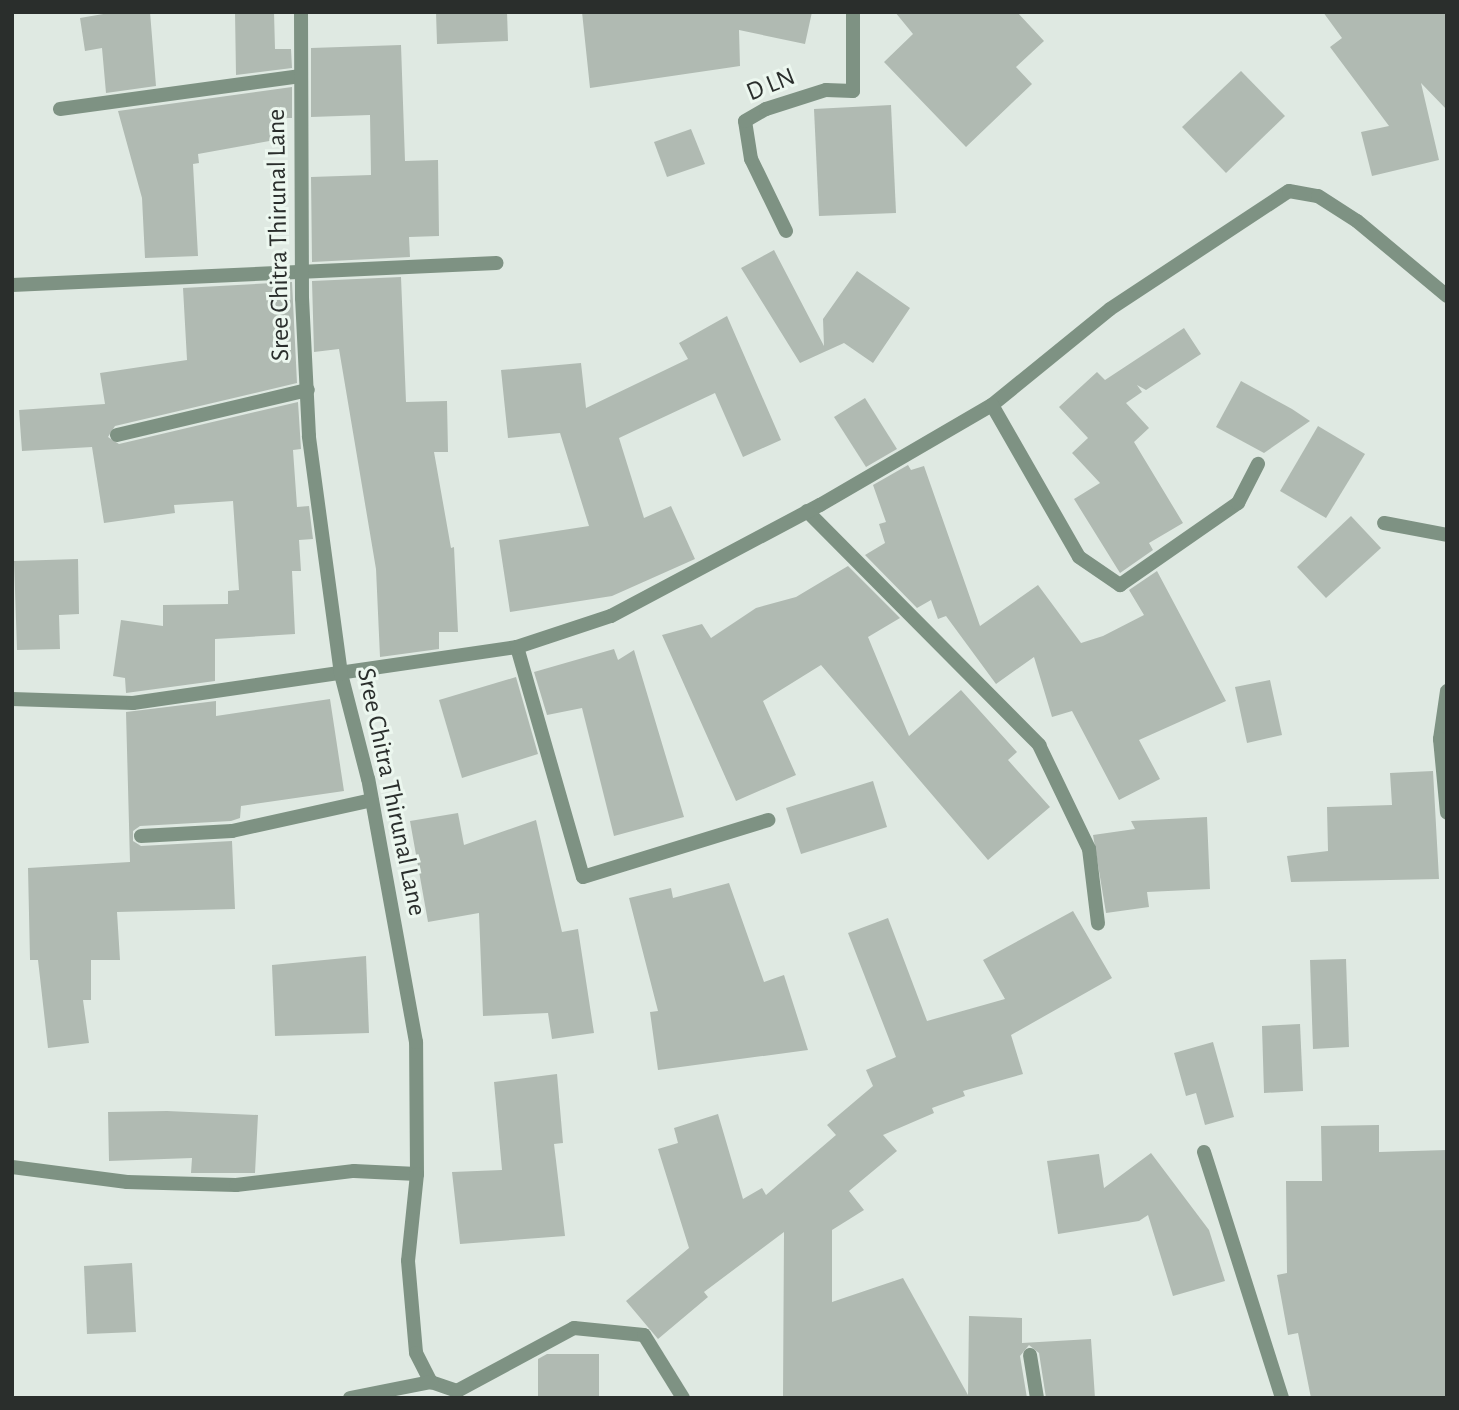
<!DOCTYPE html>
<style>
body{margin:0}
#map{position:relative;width:1459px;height:1410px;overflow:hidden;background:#dfe9e2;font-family:"Alegreya Sans",sans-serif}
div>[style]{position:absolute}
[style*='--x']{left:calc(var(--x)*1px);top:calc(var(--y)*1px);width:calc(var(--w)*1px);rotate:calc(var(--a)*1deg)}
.building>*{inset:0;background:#b0bab2}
.minor>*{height:14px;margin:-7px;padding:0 7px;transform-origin:7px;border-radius:7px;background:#7e9283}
span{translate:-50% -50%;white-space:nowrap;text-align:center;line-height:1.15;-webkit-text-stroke:6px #ecf7ef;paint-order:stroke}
.street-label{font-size:26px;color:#2a2e2c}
.frame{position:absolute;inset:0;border:14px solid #2a2e2c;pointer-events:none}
</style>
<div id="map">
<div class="building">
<i style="clip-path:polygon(115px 12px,150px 12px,156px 86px,106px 93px,102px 48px,85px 51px,80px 18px)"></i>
<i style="clip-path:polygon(235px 12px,274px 12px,275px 49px,291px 49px,292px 68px,236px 75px)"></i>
<i style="clip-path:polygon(436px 12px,507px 12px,508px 41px,437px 44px)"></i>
<i style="clip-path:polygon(582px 12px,812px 12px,805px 44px,739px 30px,740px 66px,590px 88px)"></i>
<i style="clip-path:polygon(895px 12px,1017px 12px,1044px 41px,1016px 67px,1032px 84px,966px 147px,884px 62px,913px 34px)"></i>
<i style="clip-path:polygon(1323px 12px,1447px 12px,1447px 110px,1421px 83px,1439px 160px,1372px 176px,1361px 132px,1389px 126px,1330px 47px,1342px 38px)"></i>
<i style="clip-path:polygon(401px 45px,405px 161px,438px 160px,439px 236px,409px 237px,410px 257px,312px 262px,311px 177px,371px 175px,370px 115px,311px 117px,311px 48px)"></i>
<i style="clip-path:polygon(1241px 71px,1285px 116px,1226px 173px,1182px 127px)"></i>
<i style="clip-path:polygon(292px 87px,292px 118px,282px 118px,286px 138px,198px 154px,199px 163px,193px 164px,198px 256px,145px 258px,142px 198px,118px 111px)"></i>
<i style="clip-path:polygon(891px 105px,896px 213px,819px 216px,814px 109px)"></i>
<i style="clip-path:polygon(691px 129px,705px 164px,667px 177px,654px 142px)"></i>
<i style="clip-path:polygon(774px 250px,824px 346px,823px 319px,857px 271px,910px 308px,873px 363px,844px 343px,800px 363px,741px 268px)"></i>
<i style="clip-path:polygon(401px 277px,406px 402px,447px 401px,448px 452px,434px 452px,451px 548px,454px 547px,458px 632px,439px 632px,439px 649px,380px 657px,376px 569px,339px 349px,314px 352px,312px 281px)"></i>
<i style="clip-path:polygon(292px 282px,297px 383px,115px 426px,108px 437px,119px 444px,298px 402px,301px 449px,293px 450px,297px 507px,309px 506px,313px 539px,299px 540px,301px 571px,292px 571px,295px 634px,215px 639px,215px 681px,126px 693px,125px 678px,113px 676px,121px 620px,163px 626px,163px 605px,228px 604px,228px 591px,239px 590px,233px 501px,174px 505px,175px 513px,104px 523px,92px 447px,22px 451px,19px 410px,105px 404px,100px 373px,187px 360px,183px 288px)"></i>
<i style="clip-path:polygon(727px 316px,781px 440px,743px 457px,715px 393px,619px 438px,644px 518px,671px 506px,695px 559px,612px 596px,510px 612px,499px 540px,589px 526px,560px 433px,508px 438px,501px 370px,581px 363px,586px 408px,688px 359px,679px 343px)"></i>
<i style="clip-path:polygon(1184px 328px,1201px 354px,1146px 390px,1137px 385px,1142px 392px,1126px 403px,1149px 428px,1134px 442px,1183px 523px,1149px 543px,1153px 550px,1120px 573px,1074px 499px,1100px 483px,1072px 453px,1088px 438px,1059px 407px,1097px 372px,1105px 380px)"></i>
<i style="clip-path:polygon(1241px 381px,1292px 409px,1310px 421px,1264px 453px,1216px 427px)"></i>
<i style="clip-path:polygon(865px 398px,897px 449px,866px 467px,834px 417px)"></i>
<i style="clip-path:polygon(1318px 426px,1365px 454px,1326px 518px,1280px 491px)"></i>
<i style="clip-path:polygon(908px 465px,911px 470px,924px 466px,980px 626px,1038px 585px,1081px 643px,1103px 636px,1144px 615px,1129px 590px,1157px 571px,1226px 701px,1139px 740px,1160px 779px,1119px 800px,1072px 711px,1052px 717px,1034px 657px,996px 684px,946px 616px,938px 619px,931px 600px,917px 608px,865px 555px,885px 543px,879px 524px,886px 522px,873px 485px)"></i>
<i style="clip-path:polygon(1351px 516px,1381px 548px,1326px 598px,1297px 567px)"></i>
<i style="clip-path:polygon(78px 559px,79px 614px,59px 615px,60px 649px,17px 650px,14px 561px)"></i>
<i style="clip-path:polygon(848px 566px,900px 618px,868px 637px,909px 736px,961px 690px,1017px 752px,1008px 760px,1050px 807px,988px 860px,821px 665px,763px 701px,796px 775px,736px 801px,662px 635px,702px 624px,711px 638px,756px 608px,796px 597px)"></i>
<i style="clip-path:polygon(614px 649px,618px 660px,634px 650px,684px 817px,614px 836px,582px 708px,547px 715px,534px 672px)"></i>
<i style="clip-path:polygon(516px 677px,538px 754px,462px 778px,439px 700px)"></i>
<i style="clip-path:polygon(1270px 680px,1282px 735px,1247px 743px,1235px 687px)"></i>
<i style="clip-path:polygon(330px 699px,344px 791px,241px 806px,240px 818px,231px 821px,140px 826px,133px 831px,133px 841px,141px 846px,232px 841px,235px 909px,117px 912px,120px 960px,91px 960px,91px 1000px,83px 1000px,89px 1043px,48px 1048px,38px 960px,30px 960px,28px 868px,130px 862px,126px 712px,216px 701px,216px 716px)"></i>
<i style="clip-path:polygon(1433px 771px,1439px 879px,1291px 882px,1287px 856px,1328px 851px,1327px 807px,1392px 805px,1390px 773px)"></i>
<i style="clip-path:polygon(873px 781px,887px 827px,801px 854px,786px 808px)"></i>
<i style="clip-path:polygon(458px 813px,464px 845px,536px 820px,562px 932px,578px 929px,594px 1033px,552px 1039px,548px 1013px,483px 1016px,479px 913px,428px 922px,410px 821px)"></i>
<i style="clip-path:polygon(1207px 817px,1210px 889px,1147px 892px,1149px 907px,1106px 913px,1093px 835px,1135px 829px,1131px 821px)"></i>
<i style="clip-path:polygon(729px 883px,764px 982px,784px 975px,808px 1050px,658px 1070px,650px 1012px,658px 1011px,629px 898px,671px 888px,673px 898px)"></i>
<i style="clip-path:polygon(1073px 911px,1112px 978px,1011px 1035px,1023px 1074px,963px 1091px,965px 1096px,932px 1108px,934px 1113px,883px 1135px,897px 1151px,849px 1191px,864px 1210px,832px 1230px,832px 1302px,903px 1278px,968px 1395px,969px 1316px,1022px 1318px,1022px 1343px,1091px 1339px,1095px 1398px,1046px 1398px,1039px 1353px,1029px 1345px,1020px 1356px,1027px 1398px,783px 1398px,784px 1232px,704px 1292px,708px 1297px,658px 1339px,626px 1301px,689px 1248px,658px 1149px,678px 1143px,674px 1128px,718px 1114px,743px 1199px,762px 1188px,766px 1195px,836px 1135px,827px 1125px,873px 1086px,866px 1070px,896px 1057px,848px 933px,888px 918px,927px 1021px,1005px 999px,983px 960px)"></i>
<i style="clip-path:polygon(366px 956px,369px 1033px,275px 1036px,272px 965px)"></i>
<i style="clip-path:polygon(1346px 959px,1349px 1047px,1313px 1049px,1310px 960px)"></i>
<i style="clip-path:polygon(1300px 1024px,1303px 1091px,1264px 1093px,1262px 1026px)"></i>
<i style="clip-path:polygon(1213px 1042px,1234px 1117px,1205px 1125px,1196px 1093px,1186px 1096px,1174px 1053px)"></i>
<i style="clip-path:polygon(557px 1074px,563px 1143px,554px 1144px,565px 1236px,460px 1244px,452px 1172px,502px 1170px,494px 1082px)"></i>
<i style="clip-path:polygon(167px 1111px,258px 1115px,255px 1173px,191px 1173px,192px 1158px,109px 1161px,108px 1112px)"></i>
<i style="clip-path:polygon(1379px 1125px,1379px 1152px,1447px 1150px,1447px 1398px,1311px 1398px,1298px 1333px,1288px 1335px,1277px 1275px,1287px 1273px,1286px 1181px,1322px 1181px,1321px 1126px)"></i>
<i style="clip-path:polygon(1151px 1153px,1209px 1230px,1225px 1281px,1173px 1296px,1148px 1215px,1139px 1221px,1058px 1234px,1047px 1161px,1099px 1154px,1104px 1188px)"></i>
<i style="clip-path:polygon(132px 1263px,136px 1332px,87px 1334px,84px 1266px)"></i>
<i style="clip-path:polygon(547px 1354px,599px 1354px,599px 1398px,538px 1398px,538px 1359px)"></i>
</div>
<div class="minor">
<i style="--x:60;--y:109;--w:243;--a:-7.8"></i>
<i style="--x:786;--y:231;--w:80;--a:-115.9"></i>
<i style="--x:751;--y:159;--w:38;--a:-99"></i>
<i style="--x:745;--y:121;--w:24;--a:-30"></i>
<i style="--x:766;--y:109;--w:63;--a:-17.6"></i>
<i style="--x:826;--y:90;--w:27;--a:2"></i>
<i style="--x:853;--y:91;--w:79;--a:-90"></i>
<i style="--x:12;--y:285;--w:485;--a:-2.6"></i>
<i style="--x:992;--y:405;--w:152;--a:-39.1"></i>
<i style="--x:1110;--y:309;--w:214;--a:-33.4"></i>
<i style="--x:1289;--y:191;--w:29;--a:10"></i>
<i style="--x:1318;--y:196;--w:46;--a:32.7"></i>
<i style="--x:1357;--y:221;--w:117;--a:39.8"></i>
<i style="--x:117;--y:435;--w:196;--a:-13.3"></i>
<i style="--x:807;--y:511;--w:330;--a:45.2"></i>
<i style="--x:1039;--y:745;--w:115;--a:64.3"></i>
<i style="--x:1089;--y:849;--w:75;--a:83.1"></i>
<i style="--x:1384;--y:523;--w:64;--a:10.8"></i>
<i style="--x:517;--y:647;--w:239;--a:74"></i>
<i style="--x:583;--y:877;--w:194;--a:-17.1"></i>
<i style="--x:1447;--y:691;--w:49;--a:98.3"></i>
<i style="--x:1440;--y:739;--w:74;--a:84.6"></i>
<i style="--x:12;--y:699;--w:121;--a:1.9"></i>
<i style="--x:133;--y:703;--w:388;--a:-8.3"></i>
<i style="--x:517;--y:647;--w:99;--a:-18.3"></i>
<i style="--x:611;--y:616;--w:237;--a:-28"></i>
<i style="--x:820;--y:505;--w:199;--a:-30.2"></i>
<i style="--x:992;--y:405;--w:175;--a:60.2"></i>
<i style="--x:1079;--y:557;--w:50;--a:34.3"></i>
<i style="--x:1120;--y:585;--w:144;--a:-34.8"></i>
<i style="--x:1238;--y:503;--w:44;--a:-62.9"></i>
<i style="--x:141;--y:836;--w:91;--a:-3.1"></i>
<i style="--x:232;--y:831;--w:143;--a:-12.5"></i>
<i style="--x:1204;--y:1152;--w:258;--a:72.4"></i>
<i style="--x:12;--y:1167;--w:116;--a:7.4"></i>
<i style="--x:127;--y:1182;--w:109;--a:1.6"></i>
<i style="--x:236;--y:1185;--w:119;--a:-6.8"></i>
<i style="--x:354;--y:1171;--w:63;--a:2.7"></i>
<i style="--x:417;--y:1174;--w:132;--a:-90.4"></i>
<i style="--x:416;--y:1042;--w:267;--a:-100.3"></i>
<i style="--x:368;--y:779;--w:108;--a:-104.4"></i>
<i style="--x:341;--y:674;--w:240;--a:-97.7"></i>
<i style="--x:309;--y:436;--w:138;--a:-92.9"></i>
<i style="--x:302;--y:298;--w:286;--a:-90.2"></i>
<i style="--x:417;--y:1174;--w:87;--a:95.9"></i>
<i style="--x:408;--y:1261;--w:92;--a:85"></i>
<i style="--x:416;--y:1353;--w:33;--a:63"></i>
<i style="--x:431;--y:1382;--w:28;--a:19"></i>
<i style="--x:457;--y:1391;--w:133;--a:-28.3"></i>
<i style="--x:574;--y:1328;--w:70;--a:5.7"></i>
<i style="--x:644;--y:1335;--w:74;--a:58.2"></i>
<i style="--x:1030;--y:1355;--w:44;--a:80.8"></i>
<i style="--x:350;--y:1398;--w:83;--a:-11.2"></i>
</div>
<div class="street-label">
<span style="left:771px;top:85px;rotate:-22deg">D LN</span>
<span style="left:279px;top:235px;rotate:-91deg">Sree Chitra Thirunal Lane</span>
<span style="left:391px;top:792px;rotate:78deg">Sree Chitra Thirunal Lane</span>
</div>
<div class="frame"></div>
</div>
